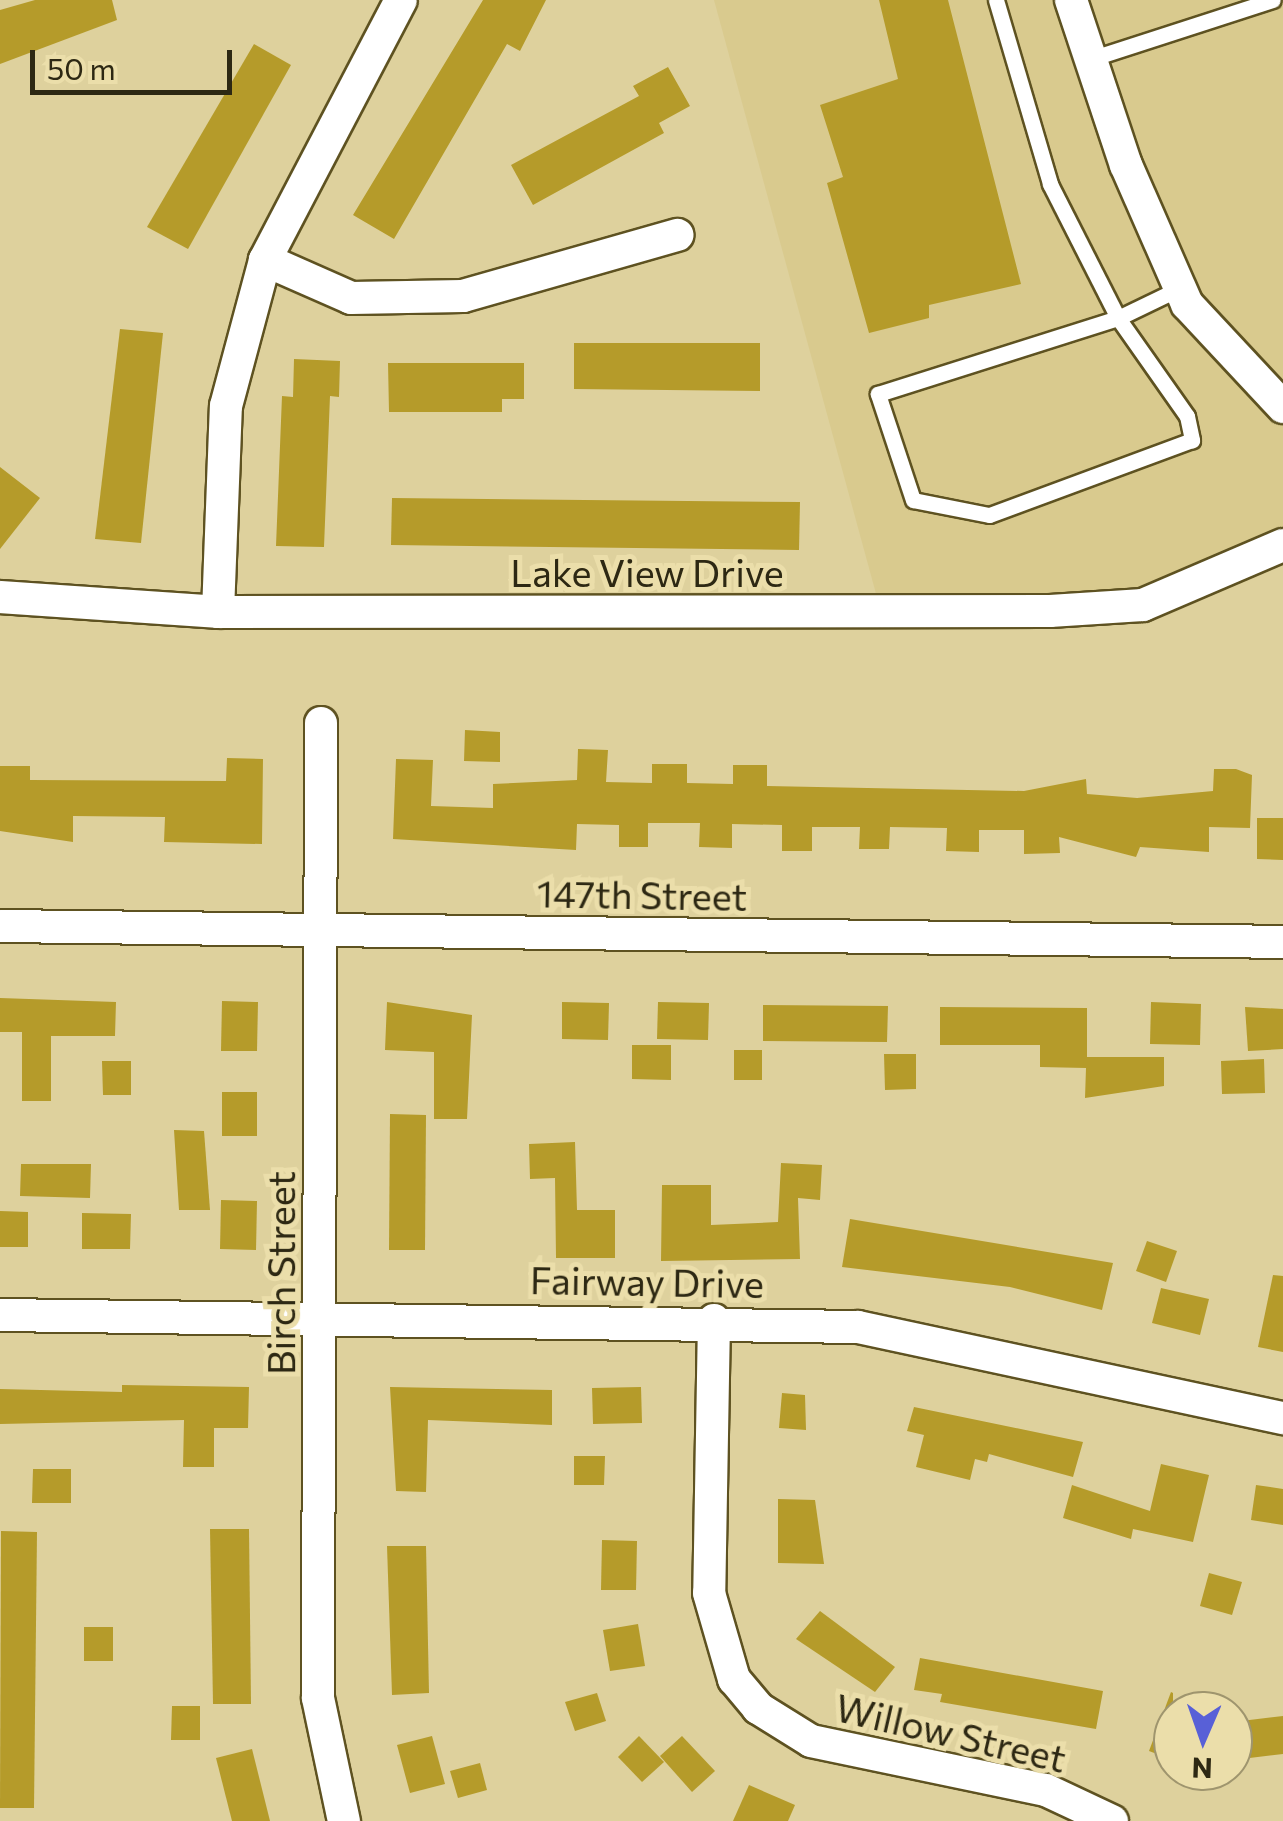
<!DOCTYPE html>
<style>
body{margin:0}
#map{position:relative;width:1283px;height:1821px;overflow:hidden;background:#ded19d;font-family:Commissioner,sans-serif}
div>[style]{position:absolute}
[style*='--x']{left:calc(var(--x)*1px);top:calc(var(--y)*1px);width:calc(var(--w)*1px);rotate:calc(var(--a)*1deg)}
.built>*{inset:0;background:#d9ca8e}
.building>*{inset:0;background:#b59b2a}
.roads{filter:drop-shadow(2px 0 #5e5221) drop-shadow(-2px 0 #5e5221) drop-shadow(0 2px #5e5221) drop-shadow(0 -2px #5e5221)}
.service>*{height:15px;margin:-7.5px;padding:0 7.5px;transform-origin:7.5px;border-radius:7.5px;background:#fff}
.minor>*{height:32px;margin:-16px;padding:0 16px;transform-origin:16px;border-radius:16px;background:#fff}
span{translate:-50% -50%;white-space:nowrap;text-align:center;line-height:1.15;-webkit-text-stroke:10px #ebdeaa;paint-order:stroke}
.street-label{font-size:38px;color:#2d2813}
.north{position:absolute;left:1153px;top:1691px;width:100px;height:100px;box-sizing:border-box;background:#ebdeaa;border:2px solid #9f956e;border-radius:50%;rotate:182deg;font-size:28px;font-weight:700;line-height:40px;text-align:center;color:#2d2813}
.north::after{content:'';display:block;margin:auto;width:35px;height:45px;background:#5860d7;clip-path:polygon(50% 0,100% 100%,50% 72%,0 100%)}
.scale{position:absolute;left:30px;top:50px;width:202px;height:45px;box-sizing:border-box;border:5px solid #2d2813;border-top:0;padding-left:12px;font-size:30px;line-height:35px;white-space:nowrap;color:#2d2813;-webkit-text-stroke:8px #ebdeaa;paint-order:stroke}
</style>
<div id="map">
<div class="built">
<i style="clip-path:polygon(714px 0,1283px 0,1283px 538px,1139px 594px,878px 601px)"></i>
</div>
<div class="building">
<i style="clip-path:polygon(35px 0,112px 0,117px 20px,0 64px,0 10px)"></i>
<i style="clip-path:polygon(483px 0,546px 0,520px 51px,507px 44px,394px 239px,353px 215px)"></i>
<i style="clip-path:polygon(879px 0,948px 0,1021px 284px,929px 305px,929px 318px,869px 333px,827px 183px,843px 177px,820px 105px,898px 79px)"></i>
<i style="clip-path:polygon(254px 44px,291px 65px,188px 249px,147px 227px)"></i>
<i style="clip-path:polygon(668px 67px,690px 106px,659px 123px,664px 133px,533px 205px,511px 165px,639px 96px,633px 86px)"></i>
<i style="clip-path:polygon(120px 329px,163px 333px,141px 543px,95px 539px)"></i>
<i style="clip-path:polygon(574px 343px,760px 343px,760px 391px,574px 389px)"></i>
<i style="clip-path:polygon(294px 359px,340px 361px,339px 397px,330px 396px,324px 547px,276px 546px,282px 396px,293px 397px)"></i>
<i style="clip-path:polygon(388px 363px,524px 363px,524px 399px,502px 399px,502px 412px,389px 412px)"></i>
<i style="clip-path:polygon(0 467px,40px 498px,0 549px)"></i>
<i style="clip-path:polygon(392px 498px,800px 502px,799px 550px,391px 545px)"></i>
<i style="clip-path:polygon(465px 730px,500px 732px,500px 762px,464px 761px)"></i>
<i style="clip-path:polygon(578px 749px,608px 750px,606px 782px,652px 783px,652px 764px,687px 764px,687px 783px,733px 784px,733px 765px,767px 765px,767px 786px,1024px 791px,1086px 779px,1087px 794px,1137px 798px,1213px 791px,1214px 769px,1236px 769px,1252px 775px,1250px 828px,1209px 827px,1209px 852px,1140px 847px,1136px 857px,1059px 837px,1060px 853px,1024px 854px,1024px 830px,979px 830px,979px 852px,946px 851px,947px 828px,890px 827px,889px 849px,859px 849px,860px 827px,812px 827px,812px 851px,782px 851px,782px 825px,732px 824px,732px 848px,699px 847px,700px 823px,648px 823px,648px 847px,619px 847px,619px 825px,577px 824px,576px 850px,393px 839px,396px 759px,433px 760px,431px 806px,493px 808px,493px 784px,577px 780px)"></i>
<i style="clip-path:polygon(227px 758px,263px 759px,262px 844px,164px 842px,165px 817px,73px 816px,73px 842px,0 831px,0 766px,30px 766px,30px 780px,226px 781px)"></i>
<i style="clip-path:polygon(1257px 818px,1283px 818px,1283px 860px,1257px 859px)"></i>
<i style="clip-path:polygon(0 998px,116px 1002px,115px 1036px,51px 1036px,51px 1101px,22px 1101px,22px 1032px,0 1032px)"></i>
<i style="clip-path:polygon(222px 1001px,258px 1002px,257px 1051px,221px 1051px)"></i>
<i style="clip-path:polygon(387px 1002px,472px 1015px,467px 1119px,434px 1119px,434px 1052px,385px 1050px)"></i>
<i style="clip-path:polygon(562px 1002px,609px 1003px,608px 1040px,562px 1039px)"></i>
<i style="clip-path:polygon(658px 1002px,709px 1003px,708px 1040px,657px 1039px)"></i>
<i style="clip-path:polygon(1151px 1002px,1201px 1004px,1200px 1045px,1150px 1044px)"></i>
<i style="clip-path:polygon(763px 1005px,888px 1006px,887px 1042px,763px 1041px)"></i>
<i style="clip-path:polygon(940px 1007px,1087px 1008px,1087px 1057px,1164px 1057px,1164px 1086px,1085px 1098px,1086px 1068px,1040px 1067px,1040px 1045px,940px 1045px)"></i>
<i style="clip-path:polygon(1245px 1007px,1283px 1009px,1283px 1049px,1248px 1051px)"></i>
<i style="clip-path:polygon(632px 1045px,671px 1045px,671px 1080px,632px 1079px)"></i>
<i style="clip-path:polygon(734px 1050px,762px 1050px,762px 1080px,734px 1080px)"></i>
<i style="clip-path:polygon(884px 1054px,916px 1054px,916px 1089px,885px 1090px)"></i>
<i style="clip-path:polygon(1264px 1059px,1265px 1093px,1222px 1094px,1221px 1061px)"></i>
<i style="clip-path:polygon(102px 1061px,131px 1061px,131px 1095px,103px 1095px)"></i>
<i style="clip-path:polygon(222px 1092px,257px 1092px,257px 1136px,222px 1136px)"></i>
<i style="clip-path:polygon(390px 1114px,426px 1115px,425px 1250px,389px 1250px)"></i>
<i style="clip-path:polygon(174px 1130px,204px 1131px,210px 1210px,179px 1210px)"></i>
<i style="clip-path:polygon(575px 1142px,577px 1210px,615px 1210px,615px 1258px,556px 1258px,555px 1178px,530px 1179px,529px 1144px)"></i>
<i style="clip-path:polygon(781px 1163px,822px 1165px,820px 1200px,798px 1198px,800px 1259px,661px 1261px,662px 1185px,711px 1185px,711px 1225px,778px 1222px)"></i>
<i style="clip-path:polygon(21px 1164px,91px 1164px,90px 1198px,20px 1196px)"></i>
<i style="clip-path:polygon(221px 1200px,257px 1201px,256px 1250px,220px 1249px)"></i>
<i style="clip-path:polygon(0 1211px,28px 1212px,28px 1247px,0 1247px)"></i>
<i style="clip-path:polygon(82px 1213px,131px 1214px,130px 1249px,82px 1249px)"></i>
<i style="clip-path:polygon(850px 1219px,1113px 1263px,1102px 1310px,1010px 1287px,842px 1267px)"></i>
<i style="clip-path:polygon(1147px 1241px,1177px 1251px,1166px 1282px,1136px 1271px)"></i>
<i style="clip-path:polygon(1273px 1275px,1283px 1276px,1283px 1352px,1258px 1347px)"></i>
<i style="clip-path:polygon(1161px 1288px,1209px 1299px,1200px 1335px,1152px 1323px)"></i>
<i style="clip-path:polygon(122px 1385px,249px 1387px,248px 1428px,214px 1428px,214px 1467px,183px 1467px,184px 1420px,0 1424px,0 1389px,122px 1392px)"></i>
<i style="clip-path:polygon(390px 1387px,552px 1390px,552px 1425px,428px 1420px,426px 1492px,396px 1491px)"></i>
<i style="clip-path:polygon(641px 1387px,642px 1423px,593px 1424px,592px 1388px)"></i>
<i style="clip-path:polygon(782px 1393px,805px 1395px,806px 1430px,779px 1428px)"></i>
<i style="clip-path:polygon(914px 1407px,1083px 1442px,1073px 1477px,989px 1454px,987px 1462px,975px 1459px,970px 1480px,916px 1467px,924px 1435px,907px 1431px)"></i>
<i style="clip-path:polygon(574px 1456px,605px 1456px,604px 1485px,574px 1485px)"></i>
<i style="clip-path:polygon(1161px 1464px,1209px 1475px,1193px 1542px,1133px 1529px,1131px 1539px,1063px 1518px,1072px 1485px,1150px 1511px)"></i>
<i style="clip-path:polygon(33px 1469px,71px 1469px,71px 1503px,32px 1503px)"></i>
<i style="clip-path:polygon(1256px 1485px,1283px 1489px,1283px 1525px,1251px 1520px)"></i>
<i style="clip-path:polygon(778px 1499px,815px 1500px,824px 1564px,778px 1563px)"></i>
<i style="clip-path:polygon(210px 1529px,249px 1529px,251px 1704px,213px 1704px)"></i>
<i style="clip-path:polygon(1px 1531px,37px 1532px,34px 1808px,0 1808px)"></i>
<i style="clip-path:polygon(602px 1540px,637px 1541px,636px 1590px,601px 1590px)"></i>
<i style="clip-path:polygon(387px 1546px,426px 1546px,429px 1693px,392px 1695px)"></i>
<i style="clip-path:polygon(1209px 1573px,1242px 1582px,1232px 1615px,1200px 1606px)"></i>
<i style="clip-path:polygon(820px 1611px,895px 1667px,875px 1692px,796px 1639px)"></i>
<i style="clip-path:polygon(638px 1624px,645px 1666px,610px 1671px,603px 1630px)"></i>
<i style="clip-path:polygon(84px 1627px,113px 1627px,113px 1661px,84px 1661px)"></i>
<i style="clip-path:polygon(920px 1658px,1103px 1691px,1096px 1729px,940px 1702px,942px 1694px,914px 1690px)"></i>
<i style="clip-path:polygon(1171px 1692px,1173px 1693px,1173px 1760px,1149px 1751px)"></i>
<i style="clip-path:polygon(597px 1693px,606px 1721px,575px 1731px,565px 1702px)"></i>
<i style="clip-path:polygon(172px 1706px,200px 1706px,200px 1740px,171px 1740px)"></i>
<i style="clip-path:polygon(1283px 1716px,1283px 1754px,1233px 1760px,1233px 1722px)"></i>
<i style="clip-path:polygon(432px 1736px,445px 1784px,410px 1793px,397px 1745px)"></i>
<i style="clip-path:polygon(639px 1736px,664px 1762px,642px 1782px,618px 1757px)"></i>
<i style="clip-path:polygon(682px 1736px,715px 1771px,692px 1792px,660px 1756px)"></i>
<i style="clip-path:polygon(252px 1749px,270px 1821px,232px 1821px,216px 1758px)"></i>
<i style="clip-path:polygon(480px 1763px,487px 1790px,458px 1798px,450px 1771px)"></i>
<i style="clip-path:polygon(749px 1785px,795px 1805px,788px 1821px,733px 1821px)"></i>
</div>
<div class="roads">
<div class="service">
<i style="--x:996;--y:0;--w:192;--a:73.6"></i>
<i style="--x:1050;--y:184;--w:150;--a:63.1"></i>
<i style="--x:1118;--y:318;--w:120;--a:54.9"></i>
<i style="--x:1187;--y:416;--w:25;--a:78"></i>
<i style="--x:1192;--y:440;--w:216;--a:159.7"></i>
<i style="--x:989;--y:515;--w:77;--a:-168.8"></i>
<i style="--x:913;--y:500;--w:112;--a:-108.3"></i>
<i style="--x:878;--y:394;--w:252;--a:-17.6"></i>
<i style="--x:1118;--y:318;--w:69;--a:-25.8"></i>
<i style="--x:1090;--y:59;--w:192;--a:-17.9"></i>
</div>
<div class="minor">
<i style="--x:1071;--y:0;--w:174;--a:71.6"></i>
<i style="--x:1126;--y:165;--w:152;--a:66.3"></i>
<i style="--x:1187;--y:304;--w:141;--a:47"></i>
<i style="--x:265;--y:260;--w:94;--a:23.8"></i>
<i style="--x:351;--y:298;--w:112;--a:-1"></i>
<i style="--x:463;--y:296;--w:223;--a:-15.9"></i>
<i style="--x:0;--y:597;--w:219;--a:3.9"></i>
<i style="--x:218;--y:612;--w:832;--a:-0.07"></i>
<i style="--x:1050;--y:611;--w:93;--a:-3.7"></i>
<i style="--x:1143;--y:605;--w:152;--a:-23.2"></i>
<i style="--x:218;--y:612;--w:206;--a:-87.8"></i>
<i style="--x:226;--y:406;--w:151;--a:-75"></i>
<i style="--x:265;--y:260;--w:293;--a:-62.4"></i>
<i style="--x:321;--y:723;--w:975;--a:90.18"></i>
<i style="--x:318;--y:1698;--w:126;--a:78.1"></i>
<i style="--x:0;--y:926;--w:1283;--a:0.71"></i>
<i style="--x:0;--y:1315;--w:858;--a:0.8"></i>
<i style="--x:858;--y:1327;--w:435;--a:12.1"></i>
<i style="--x:714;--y:1320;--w:273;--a:91"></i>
<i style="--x:709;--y:1593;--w:90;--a:73.8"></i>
<i style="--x:734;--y:1679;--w:38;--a:50"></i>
<i style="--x:758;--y:1708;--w:62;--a:31.9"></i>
<i style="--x:811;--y:1741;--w:240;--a:11.8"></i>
<i style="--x:1046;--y:1790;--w:73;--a:25.2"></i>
</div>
</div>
<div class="street-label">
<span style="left:647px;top:572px">Lake View Drive</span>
<span style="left:642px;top:894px;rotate:1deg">147th Street</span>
<span style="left:280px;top:1273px;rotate:-90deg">Birch Street</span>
<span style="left:647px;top:1281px;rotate:1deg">Fairway Drive</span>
<span style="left:951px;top:1732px;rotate:13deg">Willow Street</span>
</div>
<div class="north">N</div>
<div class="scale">50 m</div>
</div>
